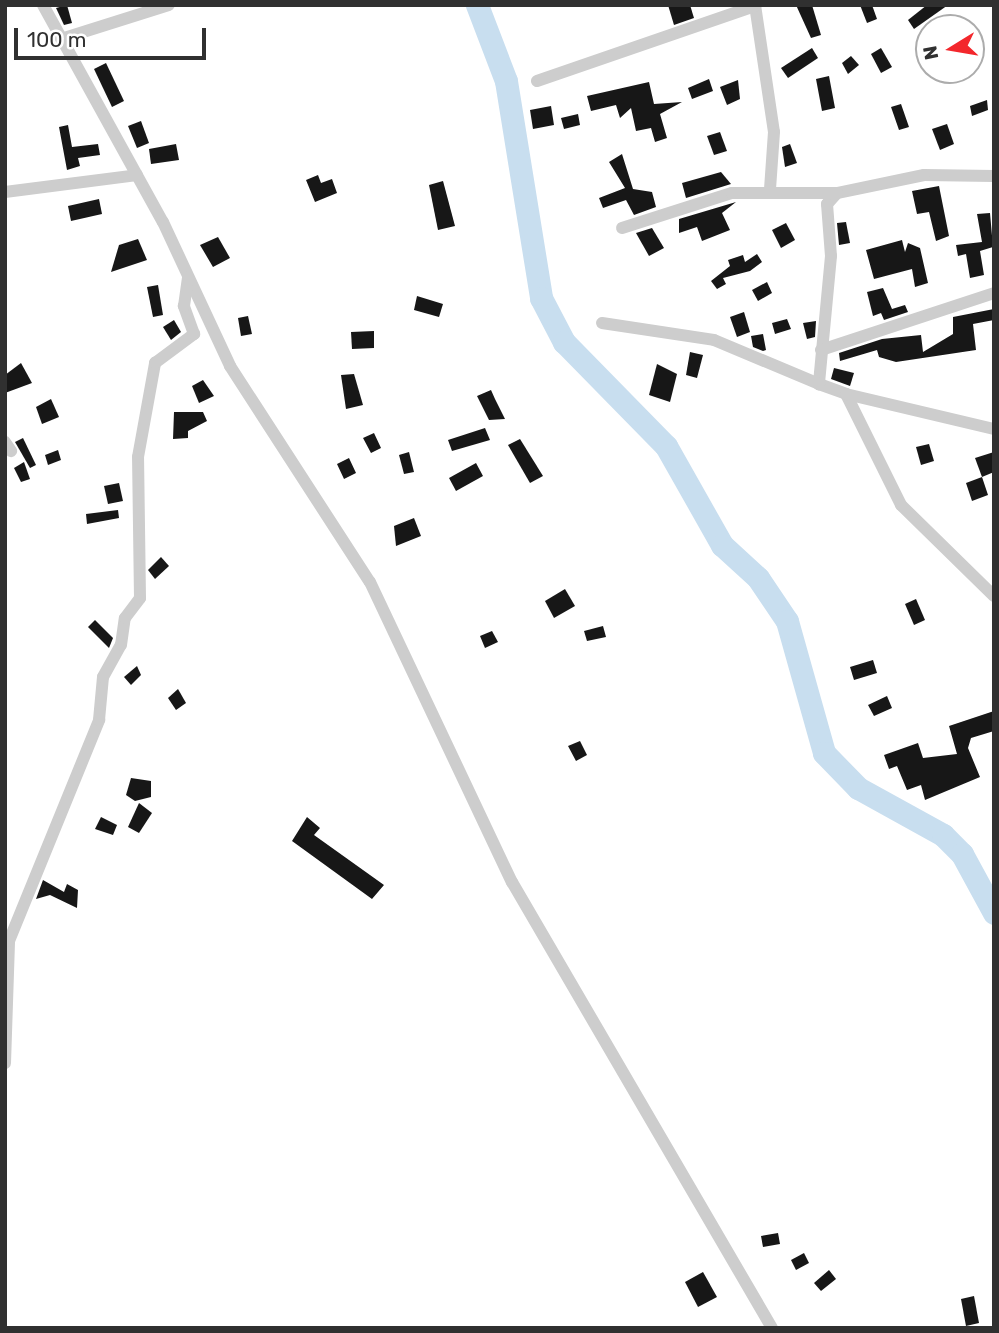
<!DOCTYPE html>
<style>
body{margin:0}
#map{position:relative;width:999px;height:1333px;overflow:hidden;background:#fff;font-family:Rubik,sans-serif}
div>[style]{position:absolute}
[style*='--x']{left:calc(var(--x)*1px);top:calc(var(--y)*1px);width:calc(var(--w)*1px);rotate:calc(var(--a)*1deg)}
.river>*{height:23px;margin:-11.5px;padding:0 11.5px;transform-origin:11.5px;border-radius:11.5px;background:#c8deef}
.building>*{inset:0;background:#171717}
.minor>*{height:12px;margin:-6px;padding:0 6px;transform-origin:6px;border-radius:6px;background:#cdcdcd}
span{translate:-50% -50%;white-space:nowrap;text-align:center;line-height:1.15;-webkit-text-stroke:7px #fff;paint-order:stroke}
.frame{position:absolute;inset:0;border:7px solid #303030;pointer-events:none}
.north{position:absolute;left:915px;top:14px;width:70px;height:70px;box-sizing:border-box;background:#fff;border:2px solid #acacac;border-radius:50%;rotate:259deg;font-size:19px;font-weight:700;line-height:28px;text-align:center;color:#303030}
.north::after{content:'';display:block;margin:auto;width:24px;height:32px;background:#f3272c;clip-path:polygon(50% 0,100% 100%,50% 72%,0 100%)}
.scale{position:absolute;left:14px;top:28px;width:192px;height:32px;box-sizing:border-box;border:4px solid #303030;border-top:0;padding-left:9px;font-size:21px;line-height:24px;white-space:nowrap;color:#303030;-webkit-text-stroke:5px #fff;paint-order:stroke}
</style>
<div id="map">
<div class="river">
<i style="--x:477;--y:5;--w:81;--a:69.1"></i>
<i style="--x:506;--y:81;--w:220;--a:80.8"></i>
<i style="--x:541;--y:298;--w:50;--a:62.4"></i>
<i style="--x:564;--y:342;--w:146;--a:45.6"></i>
<i style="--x:666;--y:446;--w:114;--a:60.5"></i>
<i style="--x:722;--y:545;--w:49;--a:42.5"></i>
<i style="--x:758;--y:578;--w:52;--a:56"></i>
<i style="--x:787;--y:621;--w:137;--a:74.3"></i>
<i style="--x:824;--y:753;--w:49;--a:45.8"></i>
<i style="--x:858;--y:788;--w:97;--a:28.9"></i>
<i style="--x:943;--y:835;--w:27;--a:45"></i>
<i style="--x:962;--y:854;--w:67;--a:61.5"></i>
</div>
<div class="building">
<i style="clip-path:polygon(67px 5px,72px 23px,64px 25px,56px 8px)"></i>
<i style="clip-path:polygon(668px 5px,690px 5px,694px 18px,674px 25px)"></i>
<i style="clip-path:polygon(796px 5px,812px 5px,821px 35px,811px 38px)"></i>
<i style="clip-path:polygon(860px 5px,872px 5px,877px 19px,867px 23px)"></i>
<i style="clip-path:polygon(927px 5px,948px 5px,914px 29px,908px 20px)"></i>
<i style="clip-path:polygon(812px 48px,818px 58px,788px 78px,781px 68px)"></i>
<i style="clip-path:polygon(881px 48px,892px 67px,881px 73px,871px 54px)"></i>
<i style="clip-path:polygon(851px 56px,859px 65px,848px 74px,842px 63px)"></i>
<i style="clip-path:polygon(106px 63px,124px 101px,112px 107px,94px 69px)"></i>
<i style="clip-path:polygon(829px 76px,835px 108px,822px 111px,816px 79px)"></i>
<i style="clip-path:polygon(709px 79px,713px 91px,692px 99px,688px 88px)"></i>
<i style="clip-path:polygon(738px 80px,740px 99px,727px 105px,720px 87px)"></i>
<i style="clip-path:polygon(649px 82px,654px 104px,682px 102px,660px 114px,667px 138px,655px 142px,651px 128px,636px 131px,631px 108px,620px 118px,616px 105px,591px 111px,587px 96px)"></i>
<i style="clip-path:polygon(987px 100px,988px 110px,972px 116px,970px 106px)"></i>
<i style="clip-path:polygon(901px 104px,909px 127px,899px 130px,891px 107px)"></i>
<i style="clip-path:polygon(551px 106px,554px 125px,533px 129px,530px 110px)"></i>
<i style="clip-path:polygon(578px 114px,580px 125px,564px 129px,561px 118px)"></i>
<i style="clip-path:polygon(141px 121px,149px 143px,137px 148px,128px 126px)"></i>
<i style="clip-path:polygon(947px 124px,954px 144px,940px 150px,932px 129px)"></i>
<i style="clip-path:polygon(68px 125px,72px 147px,98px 144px,100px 155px,78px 158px,80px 166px,67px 170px,59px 127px)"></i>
<i style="clip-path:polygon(720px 132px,727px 151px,714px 155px,707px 136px)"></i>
<i style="clip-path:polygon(176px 144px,179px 160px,151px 164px,149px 149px)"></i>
<i style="clip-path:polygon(790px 144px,797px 163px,785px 167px,782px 147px)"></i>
<i style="clip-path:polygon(622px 154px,633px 189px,652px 192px,656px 207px,634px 215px,626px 200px,603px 208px,599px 198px,625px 188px,609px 162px)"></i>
<i style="clip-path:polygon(721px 172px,731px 184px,686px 198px,682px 183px)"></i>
<i style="clip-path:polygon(318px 175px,321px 183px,332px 179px,337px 193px,315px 202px,306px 180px)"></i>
<i style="clip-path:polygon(443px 181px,455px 226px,438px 230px,429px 185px)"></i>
<i style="clip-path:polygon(939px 186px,949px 236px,936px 241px,929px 212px,917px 214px,912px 191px)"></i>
<i style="clip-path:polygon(99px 199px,102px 214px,71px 221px,68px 206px)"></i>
<i style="clip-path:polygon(736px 202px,722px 213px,730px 230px,702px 241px,697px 227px,679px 233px,679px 219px)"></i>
<i style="clip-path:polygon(990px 213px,993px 247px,980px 251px,984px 275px,970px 278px,966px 254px,958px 256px,956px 245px,982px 242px,977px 214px)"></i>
<i style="clip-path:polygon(846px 222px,850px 243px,839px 245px,837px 223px)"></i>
<i style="clip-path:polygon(786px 223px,795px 240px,781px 248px,772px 230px)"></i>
<i style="clip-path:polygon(652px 228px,664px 248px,649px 256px,636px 233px)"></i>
<i style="clip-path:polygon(218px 237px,230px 258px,213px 267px,200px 245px)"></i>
<i style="clip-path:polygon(138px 239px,147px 260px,111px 272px,119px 245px)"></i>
<i style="clip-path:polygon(902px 240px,905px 252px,908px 243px,920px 248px,928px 283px,915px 287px,912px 269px,874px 279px,866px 250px)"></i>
<i style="clip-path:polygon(757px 254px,762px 262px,750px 271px,723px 278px,726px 284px,717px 289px,711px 281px,730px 266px,728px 260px,743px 255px,745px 262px)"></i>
<i style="clip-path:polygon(767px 282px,772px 293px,758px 301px,752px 290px)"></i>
<i style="clip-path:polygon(158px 285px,163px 315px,153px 317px,147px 287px)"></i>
<i style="clip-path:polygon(883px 288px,892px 309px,905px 305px,908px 312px,884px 320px,881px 313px,873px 316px,867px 292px)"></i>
<i style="clip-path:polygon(417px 296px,443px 304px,439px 317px,414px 310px)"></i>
<i style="clip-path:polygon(994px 309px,994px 320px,973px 324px,976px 350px,896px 362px,879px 357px,877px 350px,840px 361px,839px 353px,882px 339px,921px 335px,923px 352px,953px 334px,953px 317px)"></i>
<i style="clip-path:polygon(744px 312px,750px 332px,737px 337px,730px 317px)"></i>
<i style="clip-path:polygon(248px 316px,252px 334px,241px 336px,238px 318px)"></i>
<i style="clip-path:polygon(787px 319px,791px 329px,775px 334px,772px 323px)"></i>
<i style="clip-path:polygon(174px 320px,181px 332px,171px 340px,163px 327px)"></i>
<i style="clip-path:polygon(816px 321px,815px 337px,807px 339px,803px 323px)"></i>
<i style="clip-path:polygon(374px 331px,374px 348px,352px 349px,351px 332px)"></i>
<i style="clip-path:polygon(763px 334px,766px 350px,763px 351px,753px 347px,751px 336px)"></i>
<i style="clip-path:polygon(690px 352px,703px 355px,697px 378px,686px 375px)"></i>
<i style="clip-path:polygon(21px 363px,32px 383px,5px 393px,5px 375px)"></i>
<i style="clip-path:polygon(657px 364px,677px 374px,670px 402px,649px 395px)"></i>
<i style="clip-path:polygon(834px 368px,854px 373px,850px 386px,831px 379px)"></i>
<i style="clip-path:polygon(354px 374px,363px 405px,346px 409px,341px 375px)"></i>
<i style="clip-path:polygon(203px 380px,214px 396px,199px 403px,192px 386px)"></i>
<i style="clip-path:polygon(491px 390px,495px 399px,505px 419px,489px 420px,477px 396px)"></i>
<i style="clip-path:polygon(51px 399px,59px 417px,42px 424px,36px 407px)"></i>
<i style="clip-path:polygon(174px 412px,203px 412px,207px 421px,188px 431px,188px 438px,173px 439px)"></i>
<i style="clip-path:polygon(485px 428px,490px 440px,452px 451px,448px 440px)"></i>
<i style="clip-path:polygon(374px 433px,381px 448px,371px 453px,363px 438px)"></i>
<i style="clip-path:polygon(23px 438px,36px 465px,30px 468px,15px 442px)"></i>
<i style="clip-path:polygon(520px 439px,543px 476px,530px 483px,508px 445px)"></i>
<i style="clip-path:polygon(929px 444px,934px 461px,921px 465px,916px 447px)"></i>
<i style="clip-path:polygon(58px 450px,61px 460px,48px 465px,45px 455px)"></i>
<i style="clip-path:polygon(409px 452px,414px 472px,404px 474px,399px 455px)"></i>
<i style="clip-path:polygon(994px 452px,994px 472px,982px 477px,975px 458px)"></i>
<i style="clip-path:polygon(349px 458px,356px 473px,344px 479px,337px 464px)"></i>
<i style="clip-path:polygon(24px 462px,30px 479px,21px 482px,14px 468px)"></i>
<i style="clip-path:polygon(476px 463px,483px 476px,456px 491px,449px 478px)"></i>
<i style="clip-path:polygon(982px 477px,988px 495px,972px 501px,966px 483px)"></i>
<i style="clip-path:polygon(119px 483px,123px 501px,108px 504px,104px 486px)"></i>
<i style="clip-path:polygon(118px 510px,119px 518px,87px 524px,86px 514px)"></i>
<i style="clip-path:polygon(414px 518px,421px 536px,396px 546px,394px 526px)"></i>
<i style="clip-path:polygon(161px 557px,169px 566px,155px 579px,148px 570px)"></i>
<i style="clip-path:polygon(565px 589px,575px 606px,554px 618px,545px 601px)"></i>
<i style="clip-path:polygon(916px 599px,925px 620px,914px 625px,905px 604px)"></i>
<i style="clip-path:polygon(95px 620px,113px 638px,109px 648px,88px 627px)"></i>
<i style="clip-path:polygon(603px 626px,606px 637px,587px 641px,584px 631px)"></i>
<i style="clip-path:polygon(492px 631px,498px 642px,485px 648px,480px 636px)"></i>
<i style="clip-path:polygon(873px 660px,877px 673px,854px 680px,850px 667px)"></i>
<i style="clip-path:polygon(137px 666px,141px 675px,131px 685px,124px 677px)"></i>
<i style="clip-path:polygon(178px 689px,186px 703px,176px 710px,168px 698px)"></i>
<i style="clip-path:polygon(887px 696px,892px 708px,874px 716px,868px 705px)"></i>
<i style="clip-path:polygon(994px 711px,994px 731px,971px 738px,968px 748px,980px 777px,925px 800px,921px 785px,907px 790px,897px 766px,889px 769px,884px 755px,918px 743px,923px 758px,957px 754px,949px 726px)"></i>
<i style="clip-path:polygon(580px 741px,587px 755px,576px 761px,568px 746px)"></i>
<i style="clip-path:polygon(131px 778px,151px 781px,151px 797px,135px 801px,126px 795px)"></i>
<i style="clip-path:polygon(139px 803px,152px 813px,139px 833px,128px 827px)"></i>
<i style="clip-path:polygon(101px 817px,117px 825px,113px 835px,95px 829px)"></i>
<i style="clip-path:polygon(307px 817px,320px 828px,314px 835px,384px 885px,372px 899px,292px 841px)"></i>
<i style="clip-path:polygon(43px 880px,64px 892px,67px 884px,78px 890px,77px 908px,50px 895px,36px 899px)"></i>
<i style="clip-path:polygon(778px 1233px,780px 1244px,763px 1247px,761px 1236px)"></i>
<i style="clip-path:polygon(804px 1253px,809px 1263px,796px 1270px,791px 1260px)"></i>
<i style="clip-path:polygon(829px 1270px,836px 1279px,821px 1291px,814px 1283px)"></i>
<i style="clip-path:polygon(703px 1272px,717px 1297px,698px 1307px,685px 1282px)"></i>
<i style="clip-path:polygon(974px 1296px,979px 1323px,966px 1326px,961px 1299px)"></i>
</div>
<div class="minor">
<i style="--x:43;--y:5;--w:248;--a:61.1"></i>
<i style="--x:163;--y:222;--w:159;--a:65"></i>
<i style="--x:230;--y:366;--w:257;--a:57.1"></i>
<i style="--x:370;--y:582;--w:332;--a:64.7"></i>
<i style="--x:512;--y:882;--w:516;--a:59.76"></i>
<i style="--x:755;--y:5;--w:128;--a:81.5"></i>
<i style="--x:774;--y:132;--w:57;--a:94"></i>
<i style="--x:61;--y:39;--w:113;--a:-17.5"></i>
<i style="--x:537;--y:81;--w:231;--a:-19"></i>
<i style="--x:994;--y:176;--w:70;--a:-179.2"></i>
<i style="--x:924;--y:175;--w:89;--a:168.3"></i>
<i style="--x:837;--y:193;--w:15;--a:132"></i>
<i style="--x:827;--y:204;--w:52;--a:85.6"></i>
<i style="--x:831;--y:256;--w:129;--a:95.4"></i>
<i style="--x:819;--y:384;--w:29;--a:20"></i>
<i style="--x:846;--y:394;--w:124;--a:63.6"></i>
<i style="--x:901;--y:505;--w:130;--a:44.4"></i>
<i style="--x:5;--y:192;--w:133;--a:-7.3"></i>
<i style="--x:622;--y:228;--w:115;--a:-17.7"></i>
<i style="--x:732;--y:193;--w:105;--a:0"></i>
<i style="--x:602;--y:323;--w:113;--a:8.6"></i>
<i style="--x:714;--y:340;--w:114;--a:22.7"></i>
<i style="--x:821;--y:350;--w:182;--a:-18.2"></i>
<i style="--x:846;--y:394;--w:152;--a:13.3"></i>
<i style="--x:5;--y:442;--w:11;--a:56"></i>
<i style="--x:5;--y:1063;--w:122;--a:-88.1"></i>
<i style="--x:9;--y:941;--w:239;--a:-67.8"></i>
<i style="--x:99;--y:720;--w:43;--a:-84.7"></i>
<i style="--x:103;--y:677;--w:37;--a:-61"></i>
<i style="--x:121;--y:645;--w:27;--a:-82"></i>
<i style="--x:125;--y:618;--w:25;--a:-53"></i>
<i style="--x:140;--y:598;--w:141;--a:-90.8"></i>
<i style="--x:138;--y:457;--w:96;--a:-79.7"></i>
<i style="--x:155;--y:363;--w:49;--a:-36.6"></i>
<i style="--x:194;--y:334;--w:30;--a:-110"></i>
<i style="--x:184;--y:306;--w:29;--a:-82"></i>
</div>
<div class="frame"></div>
<div class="north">N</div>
<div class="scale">100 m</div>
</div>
